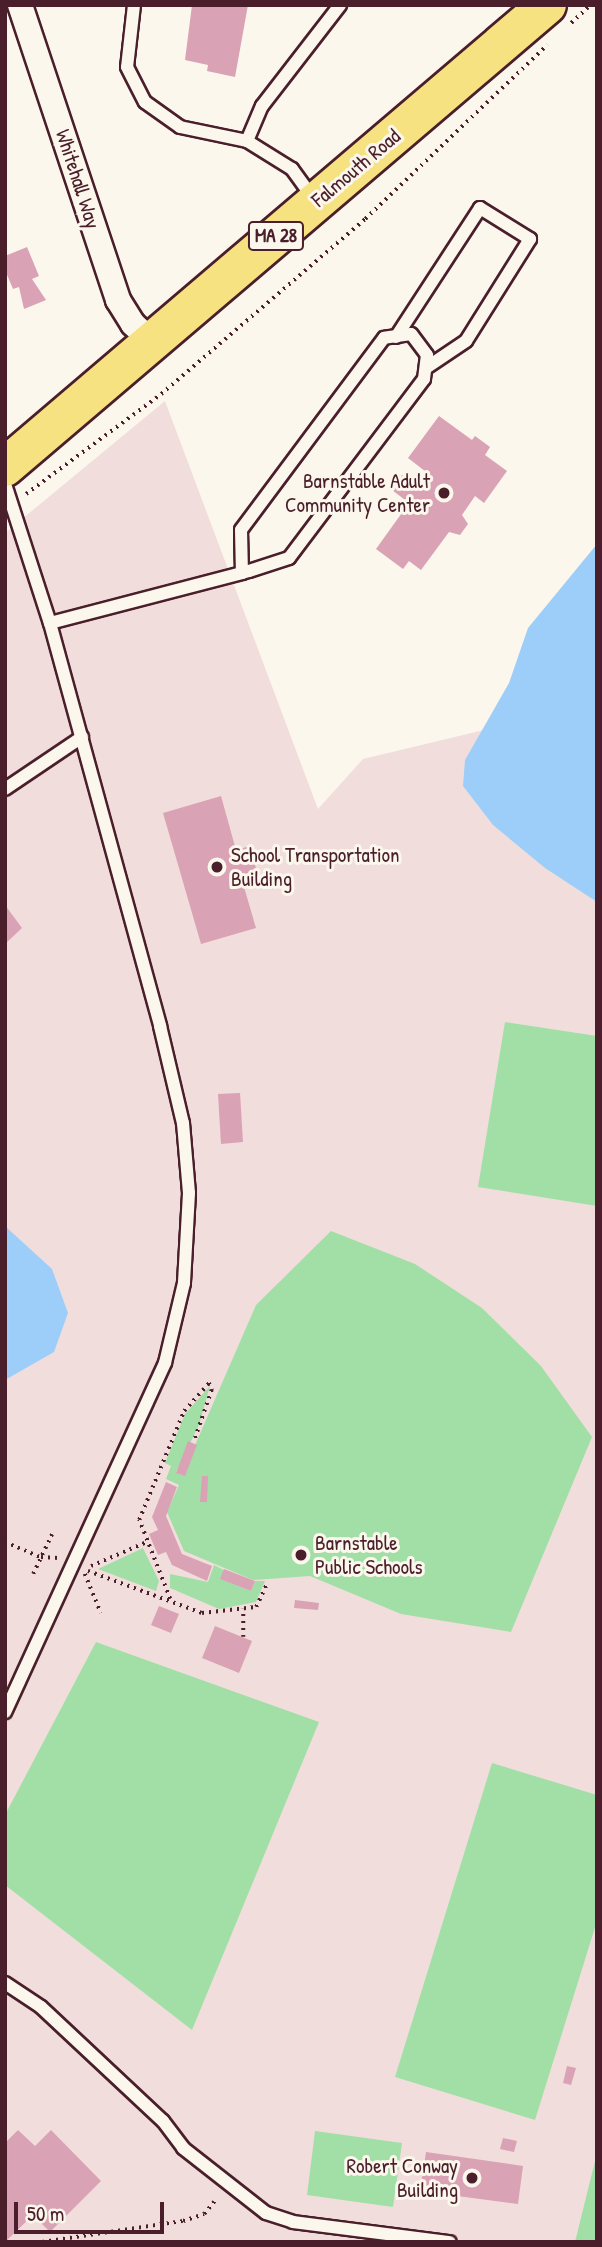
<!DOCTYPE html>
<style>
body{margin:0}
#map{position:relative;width:602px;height:2247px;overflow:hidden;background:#fbf7ec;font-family:"Patrick Hand",sans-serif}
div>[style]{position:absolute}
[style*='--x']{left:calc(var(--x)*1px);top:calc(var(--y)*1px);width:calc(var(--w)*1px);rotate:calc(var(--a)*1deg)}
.built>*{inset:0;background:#f1dedc}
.green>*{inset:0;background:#a1dfa6}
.water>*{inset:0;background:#9dcef9}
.building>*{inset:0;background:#daa2b5}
.path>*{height:3.5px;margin-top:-1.75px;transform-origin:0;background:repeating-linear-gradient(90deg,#4a1f2b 0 2px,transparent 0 7px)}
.roads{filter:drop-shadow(2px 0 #4a1f2b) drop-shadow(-2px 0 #4a1f2b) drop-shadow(0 2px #4a1f2b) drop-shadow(0 -2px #4a1f2b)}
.lane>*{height:12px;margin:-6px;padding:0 6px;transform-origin:6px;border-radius:6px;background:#fbf7ec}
.street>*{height:24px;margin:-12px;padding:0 12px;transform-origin:12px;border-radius:12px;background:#fbf7ec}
.primary>*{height:38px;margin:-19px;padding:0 19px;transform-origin:19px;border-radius:19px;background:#f7e281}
.dots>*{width:19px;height:19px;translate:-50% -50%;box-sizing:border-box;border:4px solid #fbf7ec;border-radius:50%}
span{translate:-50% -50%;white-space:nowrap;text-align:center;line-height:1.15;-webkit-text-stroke:6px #fbf7ec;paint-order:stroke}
.shield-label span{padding:2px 5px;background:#fbf7ec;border:2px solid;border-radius:5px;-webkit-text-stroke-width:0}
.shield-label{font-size:19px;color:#4a1f2b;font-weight:700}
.street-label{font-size:21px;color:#4a1f2b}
.poi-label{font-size:21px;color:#4a1f2b}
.right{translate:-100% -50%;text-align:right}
.left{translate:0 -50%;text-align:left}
.frame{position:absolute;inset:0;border:7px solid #4a1f2b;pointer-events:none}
.scale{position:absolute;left:14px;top:2202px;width:150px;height:32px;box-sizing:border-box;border:4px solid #4a1f2b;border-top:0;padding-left:9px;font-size:21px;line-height:24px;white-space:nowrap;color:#4a1f2b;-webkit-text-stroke:5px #fbf7ec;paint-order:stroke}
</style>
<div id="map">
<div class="built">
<i style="clip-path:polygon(165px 401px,318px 809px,363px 759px,484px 730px,597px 868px,597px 2242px,5px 2242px,5px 533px)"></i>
</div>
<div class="green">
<i style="clip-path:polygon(505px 1022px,597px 1036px,597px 1206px,478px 1187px)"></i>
<i style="clip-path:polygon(331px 1231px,415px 1264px,482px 1308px,541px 1366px,592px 1437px,511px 1632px,401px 1614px,310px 1576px,253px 1580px,184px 1551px,167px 1512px,179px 1485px,166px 1479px,171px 1466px,165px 1463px,185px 1414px,210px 1386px,199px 1425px,176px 1472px,182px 1475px,256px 1305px)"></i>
<i style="clip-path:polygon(143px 1548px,159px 1581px,156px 1591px,98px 1569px)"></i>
<i style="clip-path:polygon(214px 1565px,224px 1570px,221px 1579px,251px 1591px,255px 1581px,265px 1581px,256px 1602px,219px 1609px,170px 1588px,170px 1574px,208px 1582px)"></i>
<i style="clip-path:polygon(96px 1642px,319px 1722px,192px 2030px,5px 1885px,5px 1815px)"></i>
<i style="clip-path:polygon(492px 1763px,597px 1795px,597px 1921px,535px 2120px,395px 2077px)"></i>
<i style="clip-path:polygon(315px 2131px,402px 2143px,393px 2207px,307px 2195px)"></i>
<i style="clip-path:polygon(597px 2153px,597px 2242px,575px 2242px)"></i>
</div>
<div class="water">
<i style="clip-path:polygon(597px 544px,597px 902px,545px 868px,493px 825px,463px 786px,465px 760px,509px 683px,528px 628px)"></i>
<i style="clip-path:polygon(5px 1226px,52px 1269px,68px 1313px,54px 1352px,5px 1380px)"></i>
</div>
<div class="building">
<i style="clip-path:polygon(192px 5px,248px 5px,235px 77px,207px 71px,208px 65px,185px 60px)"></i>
<i style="clip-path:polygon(27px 247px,39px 276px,32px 279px,46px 300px,24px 309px,19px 287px,13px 289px,5px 270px,5px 256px)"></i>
<i style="clip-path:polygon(439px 416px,472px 440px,475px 436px,490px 447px,485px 455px,507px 471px,484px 503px,475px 496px,462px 515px,468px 524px,460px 535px,449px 532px,421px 570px,409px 561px,403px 569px,376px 549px,409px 503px,392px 490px,402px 475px,420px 488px,430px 475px,408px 458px)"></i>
<i style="clip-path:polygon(221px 796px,236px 850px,250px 846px,260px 883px,244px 887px,256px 928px,201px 944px,163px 813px)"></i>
<i style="clip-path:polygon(5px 905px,22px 928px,5px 944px)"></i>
<i style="clip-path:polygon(240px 1093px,243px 1142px,221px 1144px,218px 1094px)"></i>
<i style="clip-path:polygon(188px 1441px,197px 1445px,185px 1476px,176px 1473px)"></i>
<i style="clip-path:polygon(202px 1476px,208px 1476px,207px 1502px,200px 1502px)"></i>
<i style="clip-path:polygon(166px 1482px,177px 1487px,166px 1516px,182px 1554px,212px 1566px,207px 1581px,172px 1565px,166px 1552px,158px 1555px,149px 1534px,158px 1530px,152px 1517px)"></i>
<i style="clip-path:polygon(224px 1569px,255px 1581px,251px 1591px,220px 1579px)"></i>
<i style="clip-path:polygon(295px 1600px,319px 1603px,318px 1610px,294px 1608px)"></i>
<i style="clip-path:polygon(159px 1606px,179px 1614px,171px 1633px,151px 1625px)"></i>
<i style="clip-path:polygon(215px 1626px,252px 1641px,239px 1673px,202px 1658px)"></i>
<i style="clip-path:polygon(567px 2066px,576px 2068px,571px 2085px,563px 2083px)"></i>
<i style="clip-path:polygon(18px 2130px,35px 2146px,51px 2130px,101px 2181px,50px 2232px,33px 2215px,5px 2242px,5px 2143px)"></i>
<i style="clip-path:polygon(503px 2138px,517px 2141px,514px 2152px,500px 2149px)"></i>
<i style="clip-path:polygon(426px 2152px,523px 2166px,518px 2204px,420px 2191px)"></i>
</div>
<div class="path">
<i style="--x:571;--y:23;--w:26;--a:-43"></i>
<i style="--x:26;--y:494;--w:168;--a:-36.5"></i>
<i style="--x:161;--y:394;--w:269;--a:-40.6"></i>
<i style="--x:365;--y:219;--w:252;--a:-43.7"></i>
<i style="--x:5;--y:1542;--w:39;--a:23"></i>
<i style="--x:41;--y:1557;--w:18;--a:3"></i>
<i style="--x:91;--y:1566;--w:61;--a:-23.2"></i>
<i style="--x:88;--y:1571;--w:121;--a:20.2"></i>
<i style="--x:202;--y:1613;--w:54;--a:-6.3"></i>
<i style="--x:256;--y:1607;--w:26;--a:-65"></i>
<i style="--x:33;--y:1574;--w:44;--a:-64.6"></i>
<i style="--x:85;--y:1574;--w:42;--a:67.7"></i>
<i style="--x:170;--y:1599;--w:85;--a:-111.4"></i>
<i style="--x:139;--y:1520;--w:118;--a:-67.6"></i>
<i style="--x:184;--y:1411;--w:38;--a:-48"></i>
<i style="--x:209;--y:1383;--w:8;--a:67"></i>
<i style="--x:212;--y:1390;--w:55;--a:109.1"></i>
<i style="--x:243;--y:1637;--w:28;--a:-90"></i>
<i style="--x:42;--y:2242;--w:143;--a:-8.5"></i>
<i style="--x:183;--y:2221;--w:22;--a:-18"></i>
<i style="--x:204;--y:2214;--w:19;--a:-51"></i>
</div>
<div class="roads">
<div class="lane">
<i style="--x:134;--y:5;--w:62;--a:96.4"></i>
<i style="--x:127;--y:67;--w:39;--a:63"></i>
<i style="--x:145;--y:102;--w:43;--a:35.5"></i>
<i style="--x:180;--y:127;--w:68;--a:11.8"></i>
<i style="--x:247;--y:141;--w:38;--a:-67"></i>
<i style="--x:262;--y:106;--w:128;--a:-52.3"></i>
<i style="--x:247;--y:141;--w:53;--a:31.9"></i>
<i style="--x:292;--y:169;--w:37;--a:54"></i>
<i style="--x:396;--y:337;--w:154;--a:-56.9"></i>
<i style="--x:480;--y:208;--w:59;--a:31.8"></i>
<i style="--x:530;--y:239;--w:120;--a:122.1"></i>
<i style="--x:466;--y:341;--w:48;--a:146"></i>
<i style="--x:5;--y:484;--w:146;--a:72.1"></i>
<i style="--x:50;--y:623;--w:418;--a:74.7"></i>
<i style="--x:160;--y:1026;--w:100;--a:76.7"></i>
<i style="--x:183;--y:1123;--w:70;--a:85.1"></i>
<i style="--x:189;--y:1193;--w:90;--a:93.2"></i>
<i style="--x:184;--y:1283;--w:82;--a:103.4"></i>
<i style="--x:165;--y:1363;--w:384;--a:114.6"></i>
<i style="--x:50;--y:623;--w:198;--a:-14.6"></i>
<i style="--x:242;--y:573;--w:7;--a:-16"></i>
<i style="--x:249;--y:571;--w:42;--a:-18"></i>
<i style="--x:289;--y:558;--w:224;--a:-53"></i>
<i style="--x:424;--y:379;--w:24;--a:-83"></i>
<i style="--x:427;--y:355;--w:26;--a:-127"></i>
<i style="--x:411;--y:334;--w:27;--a:172"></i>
<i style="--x:384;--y:338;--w:239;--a:126.7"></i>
<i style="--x:241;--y:530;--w:43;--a:88.7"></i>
<i style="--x:5;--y:789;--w:93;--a:-34"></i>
<i style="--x:5;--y:1983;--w:43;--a:33.7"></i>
<i style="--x:41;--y:2007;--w:167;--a:43.1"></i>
<i style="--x:163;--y:2121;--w:34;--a:53"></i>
<i style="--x:183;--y:2148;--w:105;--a:38.1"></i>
<i style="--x:266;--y:2213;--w:28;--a:18"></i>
<i style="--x:293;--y:2222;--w:158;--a:7.3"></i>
</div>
<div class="street">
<i style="--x:20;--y:5;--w:311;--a:71.6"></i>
<i style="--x:118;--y:300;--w:28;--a:58"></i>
<i style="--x:133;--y:324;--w:26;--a:43"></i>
</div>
<div class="primary">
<i style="--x:5;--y:467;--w:712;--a:-40.44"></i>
</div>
</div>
<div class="dots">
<i style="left:444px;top:493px;background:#4a1f2b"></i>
<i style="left:217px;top:867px;background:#4a1f2b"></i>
<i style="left:301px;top:1555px;background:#4a1f2b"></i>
<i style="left:472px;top:2178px;background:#4a1f2b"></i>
</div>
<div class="shield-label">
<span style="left:276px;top:236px">MA 28</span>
</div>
<div class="street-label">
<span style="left:356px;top:168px;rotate:-40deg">Falmouth Road</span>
<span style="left:78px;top:179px;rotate:72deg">Whitehall Way</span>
</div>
<div class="poi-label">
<span class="right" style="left:430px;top:493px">Barnstable Adult<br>Community Center</span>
<span class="left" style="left:231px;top:867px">School Transportation<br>Building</span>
<span class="left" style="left:315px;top:1555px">Barnstable<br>Public Schools</span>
<span class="right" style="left:458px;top:2178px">Robert Conway<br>Building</span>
</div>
<div class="frame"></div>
<div class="scale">50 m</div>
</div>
